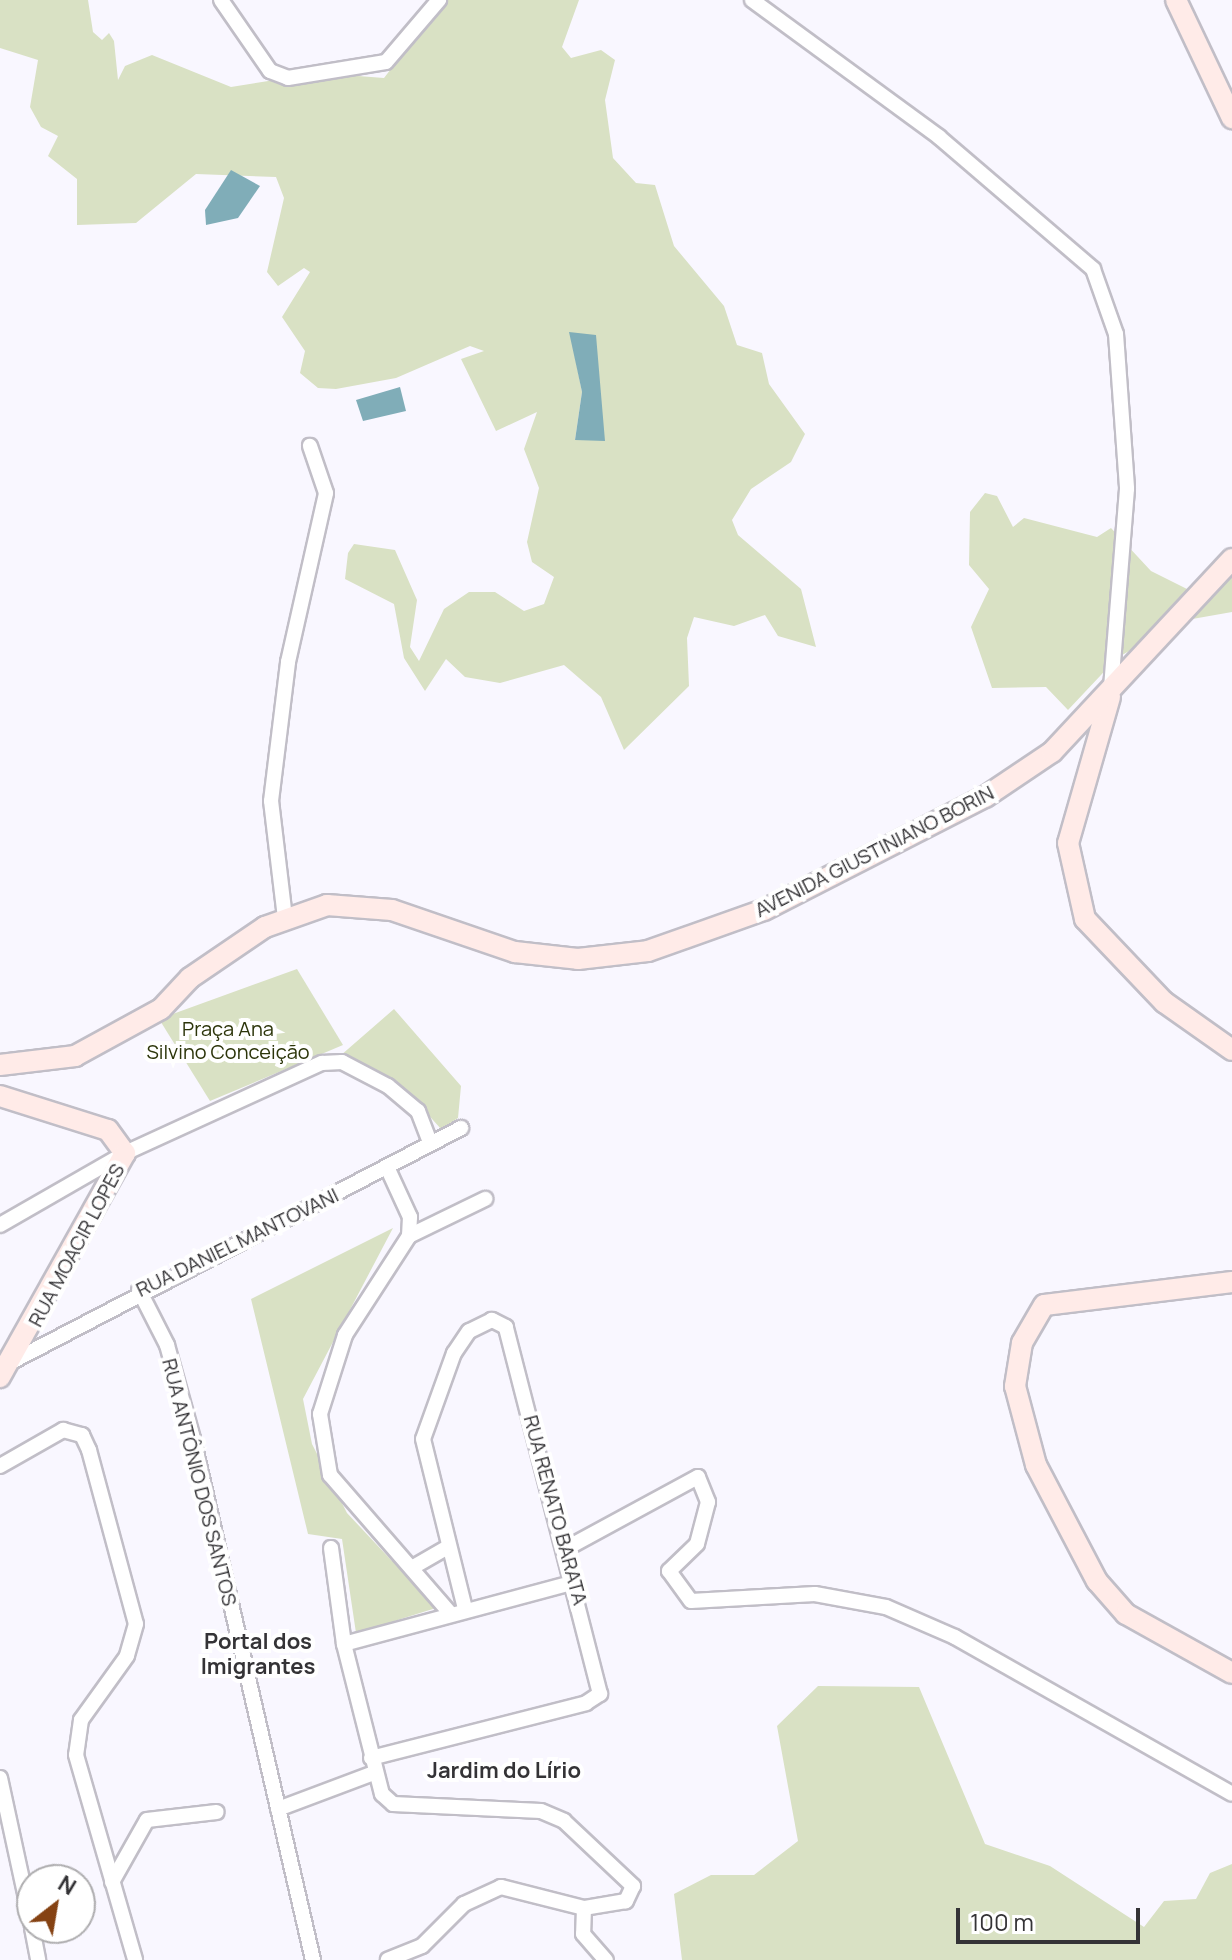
<!DOCTYPE html>
<meta charset="utf-8">
<style>
body{margin:0}
#map{position:relative;width:1232px;height:1960px;overflow:hidden;background:#f9f7ff;font-family:Manrope,sans-serif}
div>[style]{position:absolute}
[style*='--x']{left:calc(var(--x)*1px);top:calc(var(--y)*1px);width:calc(var(--w)*1px);rotate:calc(var(--a)*1deg)}
.green>*{inset:0;background:#d9e1c4}
.water>*{inset:0;background:#80adb8}
.roads{filter:drop-shadow(2px 0 #c1bec7) drop-shadow(-2px 0 #c1bec7) drop-shadow(0 2px #c1bec7) drop-shadow(0 -2px #c1bec7)}
.street>*{height:14px;margin:-7px;padding:0 7px;transform-origin:7px;border-radius:7px;background:#fff}
.secondary>*{height:20px;margin:-10px;padding:0 10px;transform-origin:10px;border-radius:10px;background:#ffebe8}
span{translate:-50% -50%;white-space:nowrap;text-align:center;line-height:1.15;-webkit-text-stroke:8px #fff;paint-order:stroke}
.street-label{font-size:20px;color:#343336}
.park-label{font-size:20px;color:#2c350a}
.neighbourhood-label{font-size:22px;color:#343336;font-weight:700}
.north{position:absolute;left:16px;top:1864px;width:80px;height:80px;box-sizing:border-box;background:#fff;border:2px solid #aeadaf;border-radius:50%;rotate:31deg;font-size:22px;font-weight:700;line-height:32px;text-align:center;color:#343336}
.north::after{content:'';display:block;margin:auto;width:28px;height:36px;background:#854213;clip-path:polygon(50% 0,100% 100%,50% 72%,0 100%)}
.scale{position:absolute;left:956px;top:1908px;width:184px;height:36px;box-sizing:border-box;border:4px solid #343336;border-top:0;padding-left:10px;font-size:24px;line-height:28px;white-space:nowrap;color:#343336;-webkit-text-stroke:6px #fff;paint-order:stroke}
</style>
<div id="map">
<div class="green">
<i style="clip-path:polygon(evenodd,0 0,88px 0,93px 32px,102px 40px,109px 33px,114px 41px,118px 80px,125px 66px,152px 55px,231px 87px,319px 73px,384px 78px,444px 0,579px 0,562px 47px,571px 58px,601px 50px,615px 60px,605px 100px,613px 158px,636px 183px,655px 185px,674px 246px,724px 306px,737px 345px,762px 353px,769px 384px,805px 434px,791px 462px,751px 489px,732px 520px,738px 535px,801px 589px,816px 647px,778px 636px,765px 615px,734px 626px,694px 617px,687px 638px,689px 686px,624px 750px,601px 697px,564px 665px,500px 683px,465px 677px,446px 659px,425px 691px,404px 658px,394px 604px,345px 579px,348px 553px,354px 544px,395px 550px,417px 600px,410px 647px,419px 661px,444px 609px,469px 592px,495px 592px,524px 611px,544px 604px,554px 577px,532px 562px,527px 542px,539px 488px,524px 449px,537px 412px,496px 431px,461px 359px,484px 351px,470px 346px,396px 378px,336px 389px,318px 388px,300px 373px,305px 351px,282px 317px,310px 272px,304px 268px,278px 286px,267px 272px,284px 198px,276px 177px,196px 174px,136px 223px,77px 225px,77px 179px,48px 156px,58px 136px,41px 127px,30px 107px,38px 60px,0 48px,0 0,570px 332px,604px 440px,575px 440px,582px 392px,570px 332px)"></i>
<i style="clip-path:polygon(985px 493px,997px 496px,1013px 527px,1024px 518px,1097px 537px,1111px 528px,1151px 571px,1187px 589px,1232px 575px,1232px 612px,1181px 621px,1117px 658px,1068px 710px,1046px 687px,992px 688px,971px 627px,989px 589px,969px 565px,970px 512px)"></i>
<i style="clip-path:polygon(297px 969px,343px 1045px,210px 1101px,159px 1019px)"></i>
<i style="clip-path:polygon(394px 1009px,461px 1086px,458px 1118px,441px 1129px,416px 1101px,340px 1056px)"></i>
<i style="clip-path:polygon(393px 1228px,303px 1399px,312px 1444px,347px 1513px,392px 1561px,403px 1557px,436px 1608px,356px 1633px,342px 1539px,308px 1534px,251px 1299px)"></i>
<i style="clip-path:polygon(818px 1686px,919px 1687px,985px 1844px,1050px 1866px,1144px 1927px,1164px 1901px,1196px 1899px,1210px 1873px,1232px 1864px,1232px 1960px,682px 1960px,674px 1894px,711px 1875px,754px 1875px,798px 1841px,777px 1726px)"></i>
</div>
<div class="water">
<i style="clip-path:polygon(231px 170px,260px 186px,238px 218px,206px 225px,205px 210px)"></i>
<i style="clip-path:polygon(569px 332px,596px 335px,605px 441px,575px 440px,582px 392px)"></i>
<i style="clip-path:polygon(400px 387px,406px 411px,363px 421px,356px 400px)"></i>
</div>
<div class="roads">
<div class="street">
<i style="--x:221;--y:0;--w:86;--a:55.4"></i>
<i style="--x:270;--y:71;--w:19;--a:21"></i>
<i style="--x:288;--y:78;--w:99;--a:-9.3"></i>
<i style="--x:386;--y:62;--w:82;--a:-49.5"></i>
<i style="--x:752;--y:0;--w:232;--a:36.2"></i>
<i style="--x:939;--y:137;--w:203;--a:40.6"></i>
<i style="--x:1093;--y:269;--w:69;--a:70.5"></i>
<i style="--x:1116;--y:334;--w:155;--a:85.9"></i>
<i style="--x:1127;--y:489;--w:201;--a:94.6"></i>
<i style="--x:285;--y:918;--w:118;--a:-96.8"></i>
<i style="--x:271;--y:801;--w:140;--a:-83"></i>
<i style="--x:288;--y:662;--w:173;--a:-77.3"></i>
<i style="--x:326;--y:493;--w:50;--a:-108.8"></i>
<i style="--x:387;--y:1167;--w:55;--a:65.3"></i>
<i style="--x:410;--y:1217;--w:19;--a:93"></i>
<i style="--x:0;--y:1225;--w:144;--a:-29.9"></i>
<i style="--x:125;--y:1153;--w:217;--a:-24.6"></i>
<i style="--x:322;--y:1063;--w:20;--a:-3"></i>
<i style="--x:342;--y:1062;--w:52;--a:27.6"></i>
<i style="--x:388;--y:1086;--w:39;--a:40"></i>
<i style="--x:418;--y:1111;--w:31;--a:69"></i>
<i style="--x:139;--y:1290;--w:62;--a:63"></i>
<i style="--x:167;--y:1345;--w:98;--a:74.5"></i>
<i style="--x:193;--y:1439;--w:535;--a:77.03"></i>
<i style="--x:15;--y:1360;--w:503;--a:-27.48"></i>
<i style="--x:0;--y:1466;--w:73;--a:-29.7"></i>
<i style="--x:63;--y:1430;--w:20;--a:15"></i>
<i style="--x:82;--y:1435;--w:17;--a:65"></i>
<i style="--x:89;--y:1450;--w:180;--a:74.9"></i>
<i style="--x:136;--y:1624;--w:33;--a:106"></i>
<i style="--x:127;--y:1656;--w:79;--a:125.7"></i>
<i style="--x:81;--y:1720;--w:35;--a:98"></i>
<i style="--x:76;--y:1755;--w:213;--a:73.9"></i>
<i style="--x:331;--y:1548;--w:97;--a:82.3"></i>
<i style="--x:344;--y:1644;--w:155;--a:75.8"></i>
<i style="--x:382;--y:1794;--w:15;--a:42"></i>
<i style="--x:393;--y:1804;--w:148;--a:2.7"></i>
<i style="--x:541;--y:1811;--w:25;--a:23"></i>
<i style="--x:564;--y:1821;--w:95;--a:43.3"></i>
<i style="--x:633;--y:1886;--w:17;--a:115"></i>
<i style="--x:626;--y:1901;--w:43;--a:170.5"></i>
<i style="--x:584;--y:1908;--w:86;--a:-165.8"></i>
<i style="--x:501;--y:1887;--w:41;--a:155.3"></i>
<i style="--x:464;--y:1904;--w:59;--a:135"></i>
<i style="--x:422;--y:1946;--w:37;--a:158"></i>
<i style="--x:567;--y:1548;--w:149;--a:-28.5"></i>
<i style="--x:698;--y:1477;--w:27;--a:68"></i>
<i style="--x:708;--y:1502;--w:43;--a:104.7"></i>
<i style="--x:697;--y:1544;--w:39;--a:136"></i>
<i style="--x:669;--y:1571;--w:37;--a:54"></i>
<i style="--x:691;--y:1601;--w:124;--a:-3.2"></i>
<i style="--x:815;--y:1594;--w:72;--a:10.4"></i>
<i style="--x:886;--y:1607;--w:75;--a:23.5"></i>
<i style="--x:955;--y:1637;--w:318;--a:29.5"></i>
<i style="--x:415;--y:1566;--w:38;--a:-30"></i>
<i style="--x:450;--y:1613;--w:183;--a:-131"></i>
<i style="--x:330;--y:1475;--w:62;--a:-99.3"></i>
<i style="--x:320;--y:1414;--w:83;--a:-72.4"></i>
<i style="--x:345;--y:1335;--w:118;--a:-57.1"></i>
<i style="--x:409;--y:1236;--w:85;--a:-26"></i>
<i style="--x:344;--y:1644;--w:240;--a:-15"></i>
<i style="--x:371;--y:1758;--w:222;--a:-14.3"></i>
<i style="--x:586;--y:1703;--w:17;--a:-33"></i>
<i style="--x:600;--y:1694;--w:379;--a:-104.4"></i>
<i style="--x:506;--y:1327;--w:16;--a:-153"></i>
<i style="--x:492;--y:1320;--w:25;--a:154"></i>
<i style="--x:469;--y:1331;--w:27;--a:124"></i>
<i style="--x:454;--y:1353;--w:91;--a:109.8"></i>
<i style="--x:423;--y:1439;--w:175;--a:76.1"></i>
<i style="--x:0;--y:1778;--w:151;--a:77.8"></i>
<i style="--x:278;--y:1809;--w:103;--a:-20.6"></i>
<i style="--x:112;--y:1882;--w:71;--a:-60.6"></i>
<i style="--x:147;--y:1820;--w:70;--a:-6.5"></i>
<i style="--x:584;--y:1908;--w:26;--a:92"></i>
<i style="--x:583;--y:1934;--w:35;--a:49"></i>
<i style="--x:32;--y:1928;--w:33;--a:79"></i>
</div>
<div class="secondary">
<i style="--x:1176;--y:0;--w:131;--a:64.6"></i>
<i style="--x:1110;--y:697;--w:152;--a:106"></i>
<i style="--x:1068;--y:843;--w:78;--a:77.4"></i>
<i style="--x:1085;--y:919;--w:115;--a:46.4"></i>
<i style="--x:1164;--y:1002;--w:83;--a:35.2"></i>
<i style="--x:0;--y:1065;--w:76;--a:-6.8"></i>
<i style="--x:75;--y:1056;--w:98;--a:-28.7"></i>
<i style="--x:161;--y:1009;--w:42;--a:-46.9"></i>
<i style="--x:190;--y:978;--w:91;--a:-34.2"></i>
<i style="--x:265;--y:927;--w:66;--a:-19.5"></i>
<i style="--x:327;--y:905;--w:65;--a:4.4"></i>
<i style="--x:392;--y:910;--w:130;--a:18.9"></i>
<i style="--x:515;--y:952;--w:63;--a:6.3"></i>
<i style="--x:578;--y:959;--w:70;--a:-6.5"></i>
<i style="--x:648;--y:951;--w:123;--a:-19.5"></i>
<i style="--x:764;--y:910;--w:248;--a:-27.1"></i>
<i style="--x:985;--y:797;--w:81;--a:-33.9"></i>
<i style="--x:1052;--y:752;--w:264;--a:-47"></i>
<i style="--x:0;--y:1096;--w:113;--a:17.5"></i>
<i style="--x:108;--y:1130;--w:29;--a:54"></i>
<i style="--x:125;--y:1153;--w:257;--a:119.2"></i>
<i style="--x:1232;--y:1282;--w:189;--a:173"></i>
<i style="--x:1044;--y:1305;--w:44;--a:120.1"></i>
<i style="--x:1022;--y:1343;--w:44;--a:99.2"></i>
<i style="--x:1015;--y:1386;--w:82;--a:75.1"></i>
<i style="--x:1036;--y:1465;--w:131;--a:62.3"></i>
<i style="--x:1097;--y:1581;--w:44;--a:48.7"></i>
<i style="--x:1126;--y:1614;--w:121;--a:29.1"></i>
</div>
</div>
<div class="street-label">
<span style="left:874px;top:851px;rotate:-27deg">AVENIDA GIUSTINIANO BORIN</span>
<span style="left:237px;top:1242px;rotate:-26deg">RUA DANIEL MANTOVANI</span>
<span style="left:76px;top:1245px;rotate:-62deg">RUA MOACIR LOPES</span>
<span style="left:200px;top:1482px;rotate:76deg">RUA ANTÔNIO DOS SANTOS</span>
<span style="left:556px;top:1510px;rotate:75deg">RUA RENATO BARATA</span>
</div>
<div class="park-label">
<span style="left:228px;top:1040px">Praça Ana<br>Silvino Conceição</span>
</div>
<div class="neighbourhood-label">
<span style="left:258px;top:1654px">Portal dos<br>Imigrantes</span>
<span style="left:504px;top:1771px">Jardim do Lírio</span>
</div>
<div class="north">N</div>
<div class="scale">100 m</div>
</div>
